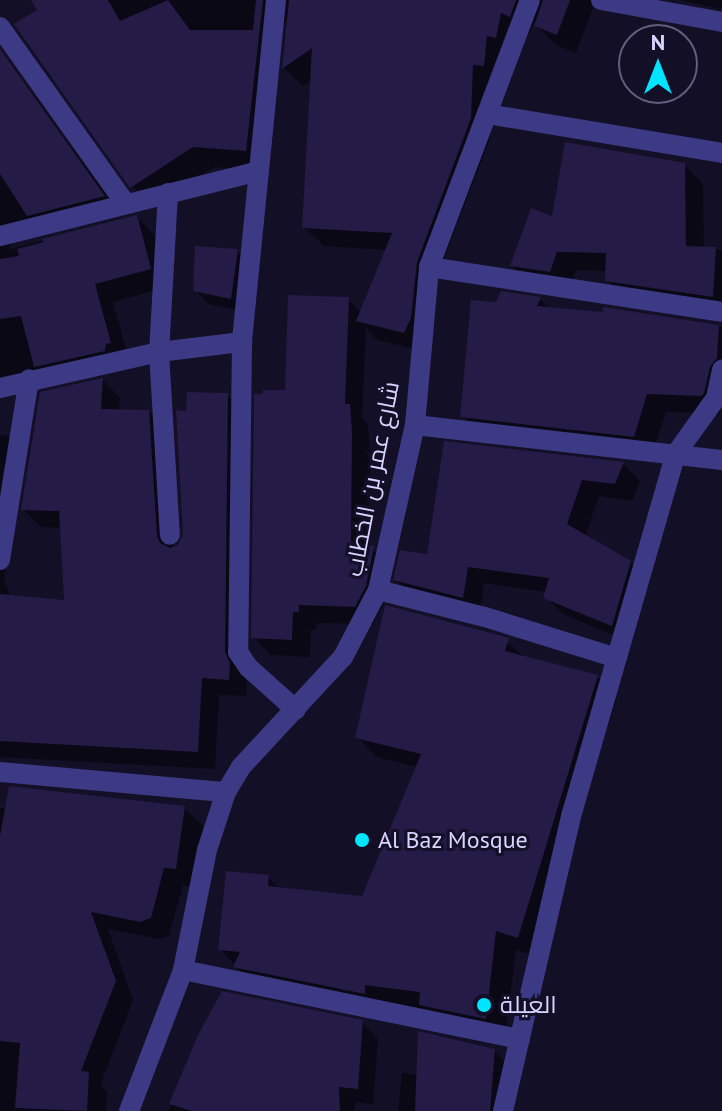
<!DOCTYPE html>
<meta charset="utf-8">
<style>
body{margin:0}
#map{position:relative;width:722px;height:1111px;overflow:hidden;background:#130f26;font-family:"PT Sans",Cairo,sans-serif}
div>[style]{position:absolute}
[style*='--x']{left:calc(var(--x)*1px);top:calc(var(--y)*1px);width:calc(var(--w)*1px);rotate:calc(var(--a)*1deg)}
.shadow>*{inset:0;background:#0007}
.building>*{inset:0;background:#241b47}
.minor>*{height:20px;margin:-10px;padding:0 10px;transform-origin:10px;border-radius:10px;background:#3d3a85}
.dots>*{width:22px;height:22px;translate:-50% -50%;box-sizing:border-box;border:4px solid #130f26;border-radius:50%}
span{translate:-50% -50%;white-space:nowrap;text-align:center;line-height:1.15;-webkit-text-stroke:6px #130f26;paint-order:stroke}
.street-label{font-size:24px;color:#d9d4ff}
.poi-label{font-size:24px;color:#d9d4ff}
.left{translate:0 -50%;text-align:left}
.north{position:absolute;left:618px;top:24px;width:80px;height:80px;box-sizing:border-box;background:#130f26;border:2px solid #625e7d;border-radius:50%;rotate:0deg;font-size:22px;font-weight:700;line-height:32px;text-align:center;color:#d9d4ff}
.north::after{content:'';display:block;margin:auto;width:28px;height:36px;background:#00e5ff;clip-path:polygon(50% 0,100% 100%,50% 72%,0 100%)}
</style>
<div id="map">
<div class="shadow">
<i style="clip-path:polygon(34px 0,596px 0,576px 53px,556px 45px,534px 23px,529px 35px,520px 31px,492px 84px,490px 138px,435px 282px,424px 351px,377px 340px,366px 328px,362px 418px,368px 424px,370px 452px,368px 547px,392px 566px,383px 604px,373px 624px,317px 623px,316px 630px,311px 630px,310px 657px,271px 655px,253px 637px,286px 392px,348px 299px,361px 312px,387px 250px,324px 246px,304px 227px,312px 80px,303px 86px,284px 68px,287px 21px,284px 21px,266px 171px,214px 167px,152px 207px,132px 186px)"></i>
<i style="clip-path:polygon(680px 0,722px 0,722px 9px)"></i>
<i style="clip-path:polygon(0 49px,121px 215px,15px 242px,6px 250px,137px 217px,155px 236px,168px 287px,113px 302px,129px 361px,0 391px)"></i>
<i style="clip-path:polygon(684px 165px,703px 184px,704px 249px,722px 250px,722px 314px,626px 299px,607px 280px,607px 271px,576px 270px,568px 290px,531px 284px,512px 266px,554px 219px)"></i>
<i style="clip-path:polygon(237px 251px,251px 265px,245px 312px,209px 304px,195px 290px)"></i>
<i style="clip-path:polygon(540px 299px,549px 309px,605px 314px,605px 309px,722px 327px,720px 414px,666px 412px,652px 455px,481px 435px,463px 416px,498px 305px)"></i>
<i style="clip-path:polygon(103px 380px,120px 398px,119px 411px,149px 412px,166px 430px,174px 549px,179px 547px,185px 535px,188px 413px,227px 395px,245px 413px,242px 671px,247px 682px,246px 696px,219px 695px,215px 769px,0 757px,0 435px,6px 435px,24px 452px,4px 577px,10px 597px,66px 602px,62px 528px,41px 527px,23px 509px)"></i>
<i style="clip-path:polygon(446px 444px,623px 464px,640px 481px,632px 501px,599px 496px,585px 536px,630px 562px,647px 580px,629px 642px,563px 614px,546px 597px,547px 592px,484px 583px,480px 614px,413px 597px,396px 580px,429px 557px)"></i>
<i style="clip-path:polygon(502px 638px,527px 659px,597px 677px,617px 697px,537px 956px,516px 950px,505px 1037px,441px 1024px,426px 1009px,255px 986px,220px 949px,268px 877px,280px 889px,364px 898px,418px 767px,377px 757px,357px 737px)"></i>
<i style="clip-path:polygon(0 808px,184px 808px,203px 826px,194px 887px,183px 885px,169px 936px,159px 939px,108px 929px,133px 1000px,100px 1086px,107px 1092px,106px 1111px,0 1111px)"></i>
<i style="clip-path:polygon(362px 1022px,378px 1039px,373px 1104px,355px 1102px,355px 1111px,169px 1111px,200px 1036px)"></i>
<i style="clip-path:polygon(494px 1051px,507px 1064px,504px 1111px,398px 1111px,402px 1073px,419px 1075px)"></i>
</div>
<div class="building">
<i style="clip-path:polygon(31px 0,108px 0,120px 21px,168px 0,190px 30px,253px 30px,256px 0,263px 0,246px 151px,193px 147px,130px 188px,14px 24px,37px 10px)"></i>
<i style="clip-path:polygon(289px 0,516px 0,510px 17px,501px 13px,496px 38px,487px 36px,484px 66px,473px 65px,471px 118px,417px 262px,411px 318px,404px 333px,356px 321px,392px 233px,302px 228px,312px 48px,282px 69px)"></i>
<i style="clip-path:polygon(543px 0,570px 0,557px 35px,534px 26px)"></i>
<i style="clip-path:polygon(0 49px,105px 196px,27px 216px,0 174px)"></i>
<i style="clip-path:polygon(565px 142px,685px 163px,686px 246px,716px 247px,713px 297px,605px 281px,606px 253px,557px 252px,550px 272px,510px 266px,531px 208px,552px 216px)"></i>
<i style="clip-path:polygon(137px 215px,151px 269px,95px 284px,111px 343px,106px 344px,105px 351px,34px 367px,21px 316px,0 319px,0 259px,19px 256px,17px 249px,44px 242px,42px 239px)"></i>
<i style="clip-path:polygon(195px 246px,238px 249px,231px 299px,193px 291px)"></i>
<i style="clip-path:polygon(501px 291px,541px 297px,537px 306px,603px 312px,603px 307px,719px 325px,717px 358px,710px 367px,704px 393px,701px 396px,647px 394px,634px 437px,460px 417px,471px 300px,496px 302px)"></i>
<i style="clip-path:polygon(288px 295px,349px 297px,345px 404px,350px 404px,352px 432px,351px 542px,374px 546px,366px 586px,355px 607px,299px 605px,299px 612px,293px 612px,292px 640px,251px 638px,254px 394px,263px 394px,263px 390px,285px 390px)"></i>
<i style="clip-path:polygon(103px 378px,101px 409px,149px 410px,157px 536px,160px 543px,170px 548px,178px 545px,183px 534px,176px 410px,186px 411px,187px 392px,228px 393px,225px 652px,230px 663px,229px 680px,202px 678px,198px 752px,0 741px,0 594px,64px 600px,59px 511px,21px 510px,40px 392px)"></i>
<i style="clip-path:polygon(444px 441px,624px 462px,615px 484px,582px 480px,567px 524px,631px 561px,612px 626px,543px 598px,549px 578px,468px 567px,463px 598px,393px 580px,400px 550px,427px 554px)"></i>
<i style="clip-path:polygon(385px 605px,502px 636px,509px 638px,505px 651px,598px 675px,518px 938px,496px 931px,486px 1019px,419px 1005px,420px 992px,365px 985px,365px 994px,233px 967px,240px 952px,218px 950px,226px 871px,269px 875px,268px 886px,362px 896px,421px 754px,355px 738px)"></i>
<i style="clip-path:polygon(9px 786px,185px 806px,176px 869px,164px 868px,151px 918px,140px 922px,91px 912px,116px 981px,81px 1071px,89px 1072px,87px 1111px,15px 1108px,20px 1043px,0 1041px,0 836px)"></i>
<i style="clip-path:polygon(222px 991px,363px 1020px,358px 1089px,339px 1087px,340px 1111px,192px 1111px,169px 1104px,198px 1035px)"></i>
<i style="clip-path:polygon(418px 1031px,495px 1049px,490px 1111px,415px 1111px)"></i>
</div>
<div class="minor">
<i style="--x:276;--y:0;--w:344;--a:95.7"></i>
<i style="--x:242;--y:342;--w:310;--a:90.7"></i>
<i style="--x:238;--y:652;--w:18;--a:56"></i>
<i style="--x:248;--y:667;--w:64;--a:41.9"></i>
<i style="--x:601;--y:0;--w:123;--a:10.3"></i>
<i style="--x:0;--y:27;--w:217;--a:54.6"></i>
<i style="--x:487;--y:114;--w:238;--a:9.4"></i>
<i style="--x:168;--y:193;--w:159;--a:93.2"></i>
<i style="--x:159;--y:352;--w:183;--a:86.6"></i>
<i style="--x:0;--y:236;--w:267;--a:-14.1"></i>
<i style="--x:429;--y:267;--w:296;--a:8.7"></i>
<i style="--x:0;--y:388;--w:163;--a:-12.8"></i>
<i style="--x:159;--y:352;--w:84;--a:-6.9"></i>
<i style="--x:415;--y:425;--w:309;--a:6.5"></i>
<i style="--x:0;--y:560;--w:183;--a:-80.9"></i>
<i style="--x:378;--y:590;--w:110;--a:14.2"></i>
<i style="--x:485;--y:617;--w:138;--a:17.3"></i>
<i style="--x:0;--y:772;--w:227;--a:5.1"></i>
<i style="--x:183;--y:970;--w:344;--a:11.6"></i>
<i style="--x:129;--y:1111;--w:151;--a:-69"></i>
<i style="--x:183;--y:970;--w:122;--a:-78.7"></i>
<i style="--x:207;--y:850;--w:61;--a:-71.9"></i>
<i style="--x:226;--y:792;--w:29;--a:-59"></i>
<i style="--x:241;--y:767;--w:150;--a:-47.2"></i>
<i style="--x:343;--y:657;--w:76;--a:-62.4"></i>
<i style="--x:378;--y:590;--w:169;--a:-77.4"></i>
<i style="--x:415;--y:425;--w:159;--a:-84.9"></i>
<i style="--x:429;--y:267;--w:285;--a:-69.3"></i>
<i style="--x:503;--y:1111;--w:306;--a:-77"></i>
<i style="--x:572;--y:813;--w:373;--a:-73.9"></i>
<i style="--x:675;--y:455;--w:70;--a:-54.3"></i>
<i style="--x:716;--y:398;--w:29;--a:-78"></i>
</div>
<div class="dots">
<i style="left:362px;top:840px;background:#00e5ff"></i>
<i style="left:484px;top:1005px;background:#00e5ff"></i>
</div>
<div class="street-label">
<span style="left:372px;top:479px;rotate:-79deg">شارع عمر بن الخطاب</span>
</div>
<div class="poi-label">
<span class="left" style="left:378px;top:840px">Al Baz Mosque</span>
<span class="left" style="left:500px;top:1005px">العيلة</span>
</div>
<div class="north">N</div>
</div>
